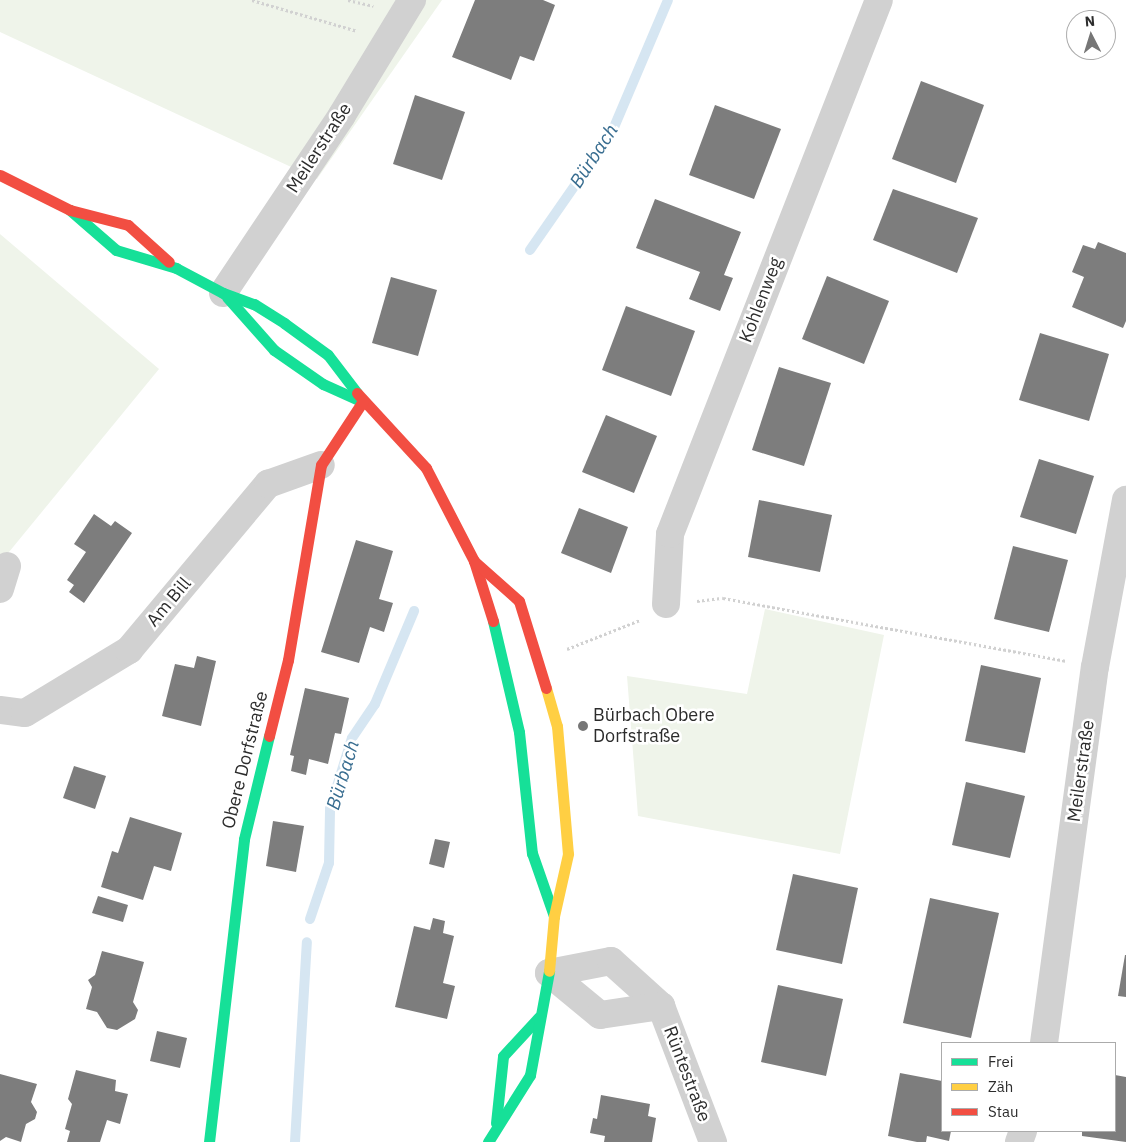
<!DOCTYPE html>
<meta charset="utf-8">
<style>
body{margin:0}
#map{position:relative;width:1126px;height:1142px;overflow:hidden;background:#fff;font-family:"IBM Plex Sans",sans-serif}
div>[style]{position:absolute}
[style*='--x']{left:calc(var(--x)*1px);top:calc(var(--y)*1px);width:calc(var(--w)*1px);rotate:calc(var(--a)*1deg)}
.green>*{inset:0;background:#eff4ea}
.stream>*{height:10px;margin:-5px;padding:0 5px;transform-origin:5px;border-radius:5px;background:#d6e6f2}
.building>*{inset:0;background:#7d7d7d}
.path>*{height:3px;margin-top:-1.5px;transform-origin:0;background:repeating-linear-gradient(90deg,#d1d1d1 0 2.5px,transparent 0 5px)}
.street>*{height:28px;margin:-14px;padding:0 14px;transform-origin:14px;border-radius:14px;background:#d1d1d1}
.fast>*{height:11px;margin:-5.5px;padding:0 5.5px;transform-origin:5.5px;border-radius:5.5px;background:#16e098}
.slow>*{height:11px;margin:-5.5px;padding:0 5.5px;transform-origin:5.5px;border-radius:5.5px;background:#ffcf43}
.jam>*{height:11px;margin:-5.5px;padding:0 5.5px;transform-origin:5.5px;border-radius:5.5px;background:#f24e42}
.dots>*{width:14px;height:14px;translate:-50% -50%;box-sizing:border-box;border:2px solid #fff;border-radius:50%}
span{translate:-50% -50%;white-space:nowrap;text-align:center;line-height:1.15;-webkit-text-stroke:5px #fff;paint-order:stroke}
.street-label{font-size:18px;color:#2c2c2c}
.poi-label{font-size:18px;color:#2c2c2c}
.left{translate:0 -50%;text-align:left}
.water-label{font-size:19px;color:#386d90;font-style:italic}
.legend{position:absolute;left:941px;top:1042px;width:175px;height:90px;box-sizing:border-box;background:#fff;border:1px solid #ababab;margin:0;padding:6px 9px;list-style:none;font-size:15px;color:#2c2c2c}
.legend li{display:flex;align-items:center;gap:10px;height:25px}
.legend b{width:25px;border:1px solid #ababab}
.north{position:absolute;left:1066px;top:10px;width:50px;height:50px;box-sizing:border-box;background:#fff;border:1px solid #ababab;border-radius:50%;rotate:355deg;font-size:14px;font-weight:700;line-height:20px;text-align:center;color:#2c2c2c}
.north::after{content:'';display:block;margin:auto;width:18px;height:22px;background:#767676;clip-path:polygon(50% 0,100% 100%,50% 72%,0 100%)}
</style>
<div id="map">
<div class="green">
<i style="clip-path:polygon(0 0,442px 0,317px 179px,0 32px)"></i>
<i style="clip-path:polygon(0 234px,159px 369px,0 563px)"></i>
<i style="clip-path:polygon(765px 609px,884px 635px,840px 854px,638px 816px,627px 676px,747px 694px)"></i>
</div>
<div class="stream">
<i style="--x:530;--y:250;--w:144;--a:-55.2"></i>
<i style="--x:612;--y:132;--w:143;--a:-67"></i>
<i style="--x:310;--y:919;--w:59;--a:-71.3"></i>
<i style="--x:329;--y:863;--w:54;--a:-88.9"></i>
<i style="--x:330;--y:809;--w:74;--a:-72.8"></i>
<i style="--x:352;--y:738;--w:41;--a:-55.9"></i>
<i style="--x:375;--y:704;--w:101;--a:-67.2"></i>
<i style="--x:295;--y:1142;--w:200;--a:-86.6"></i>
</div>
<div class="building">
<i style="clip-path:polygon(475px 0,543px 0,555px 5px,534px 61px,520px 56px,511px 80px,452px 57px)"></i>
<i style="clip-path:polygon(921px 81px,984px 105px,956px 183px,892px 159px)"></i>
<i style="clip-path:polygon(415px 95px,465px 112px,442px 180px,393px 164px)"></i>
<i style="clip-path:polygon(715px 105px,781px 129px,754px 199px,689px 175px)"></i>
<i style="clip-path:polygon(893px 189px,978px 218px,957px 273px,873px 240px)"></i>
<i style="clip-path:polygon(655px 199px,741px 232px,724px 275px,733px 278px,720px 311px,689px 299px,700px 272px,636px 248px)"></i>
<i style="clip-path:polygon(1098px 242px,1126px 253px,1126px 321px,1123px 328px,1072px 307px,1084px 277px,1072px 272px,1083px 245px,1095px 249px)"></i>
<i style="clip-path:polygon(827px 276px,889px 301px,864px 364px,802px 339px)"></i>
<i style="clip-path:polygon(391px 277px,437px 290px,418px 356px,372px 343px)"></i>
<i style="clip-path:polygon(626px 306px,695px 331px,671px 396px,602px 370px)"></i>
<i style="clip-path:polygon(1040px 333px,1109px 354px,1089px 421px,1019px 400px)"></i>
<i style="clip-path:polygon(779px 367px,831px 383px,804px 466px,752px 450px)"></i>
<i style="clip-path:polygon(606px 415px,657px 436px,634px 493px,582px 472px)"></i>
<i style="clip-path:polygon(1039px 459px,1094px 476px,1076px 534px,1020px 517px)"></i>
<i style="clip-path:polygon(759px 500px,832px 515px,820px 572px,748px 557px)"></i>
<i style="clip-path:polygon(579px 508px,628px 527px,611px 573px,561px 553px)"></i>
<i style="clip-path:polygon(94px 514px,111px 526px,115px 521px,132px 533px,84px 603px,69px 592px,74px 585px,67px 580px,86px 552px,74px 544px)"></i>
<i style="clip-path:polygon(356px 540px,393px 551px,379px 599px,393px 603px,384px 632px,370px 627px,359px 663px,321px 652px)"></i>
<i style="clip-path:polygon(1013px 546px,1068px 560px,1049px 632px,994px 619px)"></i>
<i style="clip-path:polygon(197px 656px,216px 661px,201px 726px,162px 716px,175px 664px,194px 668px)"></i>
<i style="clip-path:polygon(981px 665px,1041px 678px,1025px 753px,965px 741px)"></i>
<i style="clip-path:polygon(305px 688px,349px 698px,341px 734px,335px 733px,328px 764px,309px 759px,306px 775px,291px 771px,294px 756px,290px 755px)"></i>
<i style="clip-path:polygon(74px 766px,106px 776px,95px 809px,63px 798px)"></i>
<i style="clip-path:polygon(966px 782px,1025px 796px,1010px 858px,952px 845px)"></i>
<i style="clip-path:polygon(130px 817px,182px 833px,171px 871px,154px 866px,143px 900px,101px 887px,112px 851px,118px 853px)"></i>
<i style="clip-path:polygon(273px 821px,304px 826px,296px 872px,266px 866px)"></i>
<i style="clip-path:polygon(435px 839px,450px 842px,444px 868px,429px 864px)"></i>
<i style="clip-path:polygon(793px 874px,858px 888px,842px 964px,776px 950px)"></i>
<i style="clip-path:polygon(98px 896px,128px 905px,123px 922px,92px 913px)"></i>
<i style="clip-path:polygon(930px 898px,999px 913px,971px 1038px,903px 1023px)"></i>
<i style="clip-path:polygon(433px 918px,445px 921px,443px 933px,454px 936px,443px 983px,455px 986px,447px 1019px,395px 1007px,414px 926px,430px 930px)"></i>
<i style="clip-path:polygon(102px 951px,144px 962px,133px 1002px,138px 1010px,135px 1019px,117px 1030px,107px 1028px,97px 1012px,86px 1009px,92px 987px,88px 980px,95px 975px)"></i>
<i style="clip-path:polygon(1125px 955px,1126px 955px,1126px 997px,1118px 996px)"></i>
<i style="clip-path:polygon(778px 985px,843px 999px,826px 1076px,761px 1062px)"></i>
<i style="clip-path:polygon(157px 1031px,187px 1038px,180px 1068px,150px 1061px)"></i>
<i style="clip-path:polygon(76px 1070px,116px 1080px,115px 1091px,128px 1094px,120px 1124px,107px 1120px,100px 1142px,67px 1142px,70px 1131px,65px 1129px,72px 1104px,68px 1099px)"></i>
<i style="clip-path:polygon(900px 1073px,942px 1081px,942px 1131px,951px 1131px,949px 1141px,927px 1136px,926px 1142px,917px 1142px,888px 1136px)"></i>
<i style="clip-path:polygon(0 1074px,37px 1084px,31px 1102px,37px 1112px,35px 1119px,26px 1124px,21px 1142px,6px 1137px,0 1141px)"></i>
<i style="clip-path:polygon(1115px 1075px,1126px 1077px,1126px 1142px,1082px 1136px,1082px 1131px,1115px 1131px)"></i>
<i style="clip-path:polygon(601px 1095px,650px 1104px,648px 1116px,656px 1118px,652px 1142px,604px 1142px,605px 1136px,590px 1133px,593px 1118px,597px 1119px)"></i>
</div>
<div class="path">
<i style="--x:252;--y:0;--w:109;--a:16.4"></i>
<i style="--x:348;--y:0;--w:26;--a:13"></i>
<i style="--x:697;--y:601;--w:26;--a:-7"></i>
<i style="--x:723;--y:598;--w:348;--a:10.4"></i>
<i style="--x:567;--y:649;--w:79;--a:-21.7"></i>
</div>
<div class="street">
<i style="--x:223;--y:293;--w:214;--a:-56.2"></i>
<i style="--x:342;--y:115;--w:135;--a:-58.7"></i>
<i style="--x:0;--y:589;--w:24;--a:-73"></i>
<i style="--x:666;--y:604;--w:70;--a:-86.7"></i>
<i style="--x:670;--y:534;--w:573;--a:-68.63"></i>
<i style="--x:0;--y:710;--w:25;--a:7"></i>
<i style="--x:25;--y:713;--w:122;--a:-31.2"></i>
<i style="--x:129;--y:650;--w:217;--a:-50.1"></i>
<i style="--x:268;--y:484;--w:56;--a:-19.7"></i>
<i style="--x:549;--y:973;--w:63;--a:-11"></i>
<i style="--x:611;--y:961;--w:67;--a:42"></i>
<i style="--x:661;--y:1006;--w:146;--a:69.1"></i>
<i style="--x:549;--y:973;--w:66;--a:39.5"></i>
<i style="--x:600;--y:1015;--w:62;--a:-8.4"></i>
<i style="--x:1044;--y:1043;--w:379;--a:-82.3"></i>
<i style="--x:1095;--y:667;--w:170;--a:-79.5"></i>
<i style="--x:1019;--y:1142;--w:12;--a:-70"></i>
</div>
<div class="fast">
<i style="--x:70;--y:210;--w:61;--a:41"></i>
<i style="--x:116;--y:250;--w:63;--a:16.7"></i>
<i style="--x:176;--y:268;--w:53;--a:28"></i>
<i style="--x:223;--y:293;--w:33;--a:20"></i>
<i style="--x:254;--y:304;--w:36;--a:32"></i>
<i style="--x:284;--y:323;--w:54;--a:36"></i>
<i style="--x:328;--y:355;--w:48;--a:52.7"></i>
<i style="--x:227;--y:297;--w:71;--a:48.4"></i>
<i style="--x:274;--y:350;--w:60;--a:34.8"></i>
<i style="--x:323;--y:384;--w:42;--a:24.1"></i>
<i style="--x:493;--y:621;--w:114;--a:76.8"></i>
<i style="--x:519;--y:732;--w:122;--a:83.9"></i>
<i style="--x:532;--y:853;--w:67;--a:70.8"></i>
<i style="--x:496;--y:1123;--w:67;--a:-84"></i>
<i style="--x:503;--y:1056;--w:53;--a:-47.3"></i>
<i style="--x:209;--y:1142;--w:305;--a:-83.4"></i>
<i style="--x:244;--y:839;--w:106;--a:-76.4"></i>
<i style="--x:488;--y:1142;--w:79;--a:-57.9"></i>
<i style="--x:530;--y:1075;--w:106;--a:-79.6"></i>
</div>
<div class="slow">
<i style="--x:546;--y:688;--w:40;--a:74"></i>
<i style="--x:557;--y:726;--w:128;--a:85.1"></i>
<i style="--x:568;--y:854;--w:64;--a:102.7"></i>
<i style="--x:554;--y:916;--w:55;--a:95.2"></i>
</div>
<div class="jam">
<i style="--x:0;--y:175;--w:78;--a:26.6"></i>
<i style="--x:70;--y:210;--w:60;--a:14.5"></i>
<i style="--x:128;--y:225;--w:55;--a:42.1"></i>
<i style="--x:357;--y:393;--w:102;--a:47.4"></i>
<i style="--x:426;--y:468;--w:105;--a:62.7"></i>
<i style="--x:474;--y:561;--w:63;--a:72.4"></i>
<i style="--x:474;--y:561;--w:60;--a:41.6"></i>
<i style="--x:519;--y:601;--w:91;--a:72.8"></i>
<i style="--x:269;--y:736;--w:78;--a:-76"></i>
<i style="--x:288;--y:660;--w:198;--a:-80.4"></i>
<i style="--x:321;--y:465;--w:77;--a:-56.7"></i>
</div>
<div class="dots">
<i style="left:583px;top:726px;background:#767676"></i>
</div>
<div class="street-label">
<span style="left:319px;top:148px;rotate:-57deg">Meilerstraße</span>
<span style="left:761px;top:300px;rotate:-69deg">Kohlenweg</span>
<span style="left:169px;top:602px;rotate:-50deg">Am Bill</span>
<span style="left:245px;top:760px;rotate:-76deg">Obere Dorfstraße</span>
<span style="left:1081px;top:771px;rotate:-82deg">Meilerstraße</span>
<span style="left:687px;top:1074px;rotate:69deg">Rüntestraße</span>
</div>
<div class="poi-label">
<span class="left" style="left:593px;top:726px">Bürbach Obere<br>Dorfstraße</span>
</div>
<div class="water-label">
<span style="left:594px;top:156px;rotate:-57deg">Bürbach</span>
<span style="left:343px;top:775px;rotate:-73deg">Bürbach</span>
</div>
<ul class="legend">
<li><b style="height:6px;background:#16e098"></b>Frei</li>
<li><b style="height:6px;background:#ffcf43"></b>Zäh</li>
<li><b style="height:6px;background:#f24e42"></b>Stau</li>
</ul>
<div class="north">N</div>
</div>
